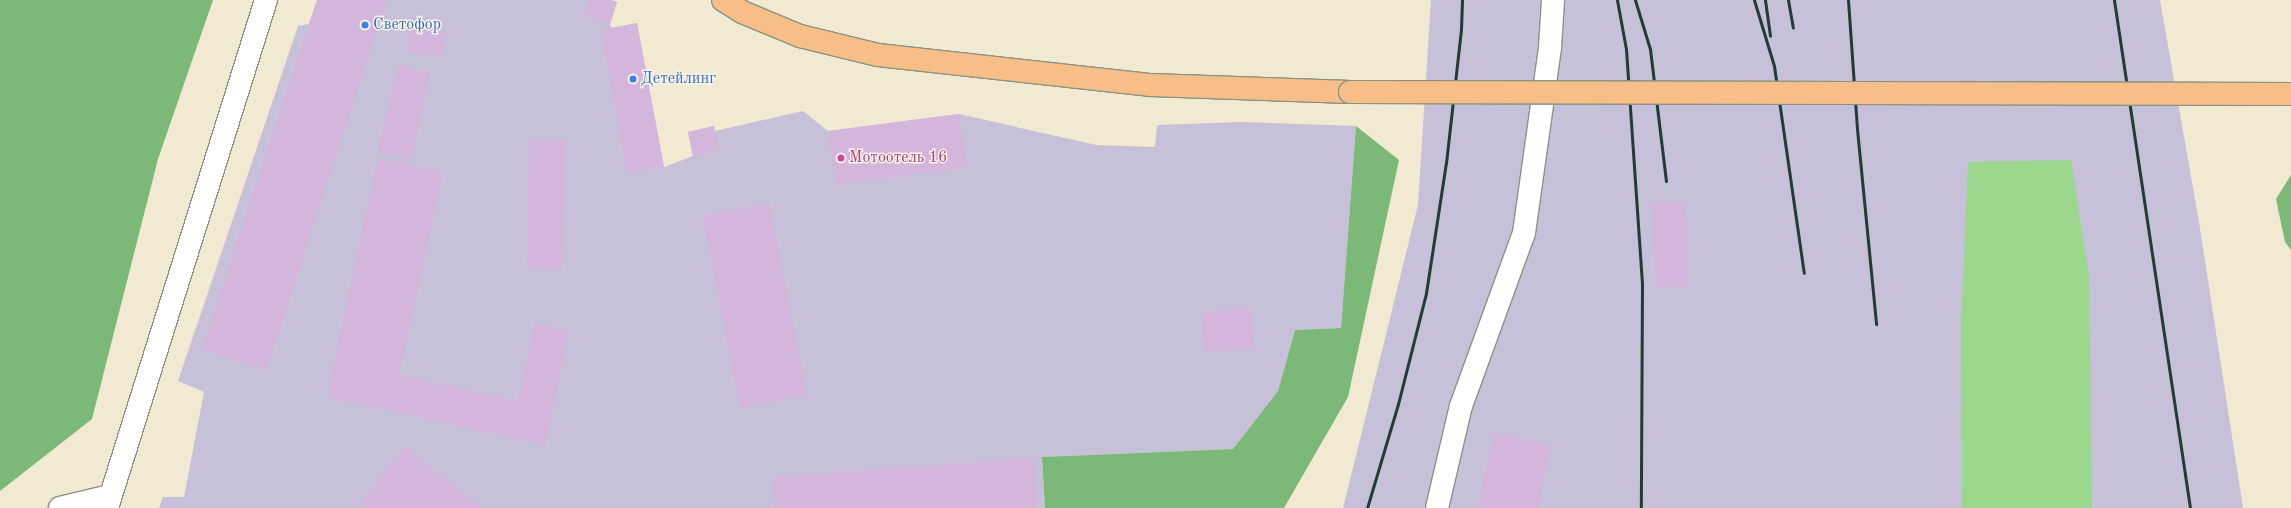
<!DOCTYPE html>
<meta charset="utf-8">
<style>
body{margin:0}
#map{position:relative;width:2291px;height:508px;overflow:hidden;background:#f1e9d2;font-family:"Old Standard TT",serif}
div>[style]{position:absolute}
[style*='--x']{left:calc(var(--x)*1px);top:calc(var(--y)*1px);width:calc(var(--w)*1px);rotate:calc(var(--a)*1deg)}
.industrial>*{inset:0;background:#c6c0d9}
.green>*{inset:0;background:#9bd78c}
.forest>*{inset:0;background:#7cb878}
.building>*{inset:0;background:#d4b6dc}
.roads{filter:drop-shadow(1px 0 #889383) drop-shadow(-1px 0 #889383) drop-shadow(0 1px #889383) drop-shadow(0 -1px #889383)}
.minor>*{height:22px;margin:-11px;padding:0 11px;transform-origin:11px;border-radius:11px;background:#fff}
.major>*{height:22px;margin:-11px;padding:0 11px;transform-origin:11px;border-radius:11px;background:#f7be88}
.rail>*{height:3px;margin:-1.5px;padding:0 1.5px;transform-origin:1.5px;border-radius:1.5px;background:#1f3d34}
.bridges{filter:drop-shadow(1px 0 #889383) drop-shadow(-1px 0 #889383) drop-shadow(0 1px #889383) drop-shadow(0 -1px #889383)}
.major-bridge>*{height:22px;margin:-11px;padding:0 11px;transform-origin:11px;border-radius:11px;background:#f7be88}
.dots>*{width:11px;height:11px;translate:-50% -50%;box-sizing:border-box;border:2px solid #f7f3e8;border-radius:50%}
span{translate:-50% -50%;white-space:nowrap;text-align:center;line-height:1.15;-webkit-text-stroke:3px #f7f3e8;paint-order:stroke}
.shop-label{font-size:16px;color:#366cbe}
.left{translate:0 -50%;text-align:left}
.hotel-label{font-size:16px;color:#b23c85}
</style>
<div id="map">
<div class="industrial">
<i style="clip-path:polygon(317px 0,611px 0,617px 2px,610px 24px,611px 28px,637px 23px,664px 167px,693px 156px,688px 132px,714px 126px,715px 131px,803px 111px,828px 131px,959px 114px,1096px 145px,1155px 147px,1157px 125px,1241px 122px,1356px 126px,1341px 328px,1295px 330px,1278px 391px,1233px 449px,1042px 457px,1045px 508px,159px 508px,163px 497px,184px 497px,204px 392px,178px 381px,298px 26px,309px 24px)"></i>
<i style="clip-path:polygon(1431px 0,2160px 0,2199px 222px,2243px 508px,1343px 508px,1418px 205px)"></i>
</div>
<div class="green">
<i style="clip-path:polygon(2071px 160px,2089px 276px,2092px 508px,1962px 508px,1961px 329px,1968px 162px)"></i>
</div>
<div class="forest">
<i style="clip-path:polygon(0 0,213px 0,158px 159px,92px 419px,0 491px)"></i>
<i style="clip-path:polygon(1356px 126px,1399px 160px,1348px 397px,1284px 508px,1045px 508px,1042px 457px,1233px 449px,1278px 391px,1295px 330px,1341px 328px)"></i>
<i style="clip-path:polygon(2291px 175px,2291px 250px,2285px 242px,2276px 199px)"></i>
</div>
<div class="building">
<i style="clip-path:polygon(317px 0,387px 0,266px 370px,202px 349px)"></i>
<i style="clip-path:polygon(589px 0,611px 0,617px 2px,610px 24px,584px 15px)"></i>
<i style="clip-path:polygon(637px 23px,664px 167px,627px 173px,601px 30px)"></i>
<i style="clip-path:polygon(411px 26px,447px 34px,441px 58px,406px 51px)"></i>
<i style="clip-path:polygon(398px 65px,430px 73px,411px 159px,378px 152px)"></i>
<i style="clip-path:polygon(959px 114px,967px 167px,836px 185px,828px 131px)"></i>
<i style="clip-path:polygon(714px 126px,719px 150px,693px 156px,688px 132px)"></i>
<i style="clip-path:polygon(529px 140px,565px 140px,562px 269px,527px 268px)"></i>
<i style="clip-path:polygon(378px 158px,443px 172px,399px 375px,518px 401px,535px 323px,569px 331px,545px 445px,327px 397px)"></i>
<i style="clip-path:polygon(1685px 202px,1689px 286px,1656px 288px,1651px 204px)"></i>
<i style="clip-path:polygon(769px 203px,807px 395px,740px 408px,703px 216px)"></i>
<i style="clip-path:polygon(1251px 308px,1254px 349px,1204px 352px,1202px 311px)"></i>
<i style="clip-path:polygon(1494px 433px,1551px 445px,1538px 508px,1478px 508px)"></i>
<i style="clip-path:polygon(405px 447px,483px 508px,429px 508px,426px 505px,423px 508px,357px 508px)"></i>
<i style="clip-path:polygon(1034px 458px,1037px 508px,775px 508px,772px 477px)"></i>
</div>
<div class="roads">
<div class="minor">
<i style="--x:60;--y:508;--w:51;--a:-13.5"></i>
<i style="--x:107;--y:508;--w:532;--a:-72.62"></i>
<i style="--x:1437;--y:508;--w:105;--a:-76.8"></i>
<i style="--x:1461;--y:406;--w:184;--a:-70"></i>
<i style="--x:1524;--y:233;--w:188;--a:-82"></i>
<i style="--x:1550;--y:47;--w:47;--a:-86.3"></i>
</div>
<div class="major">
<i style="--x:723;--y:0;--w:22;--a:32"></i>
<i style="--x:742;--y:12;--w:63;--a:22.5"></i>
<i style="--x:800;--y:36;--w:80;--a:13.7"></i>
<i style="--x:878;--y:55;--w:275;--a:6.3"></i>
<i style="--x:1151;--y:85;--w:199;--a:2"></i>
</div>
</div>
<div class="rail">
<i style="--x:1617;--y:0;--w:50;--a:79.6"></i>
<i style="--x:1626;--y:49;--w:236;--a:86.1"></i>
<i style="--x:1642;--y:284;--w:224;--a:90.3"></i>
<i style="--x:1635;--y:0;--w:51;--a:73"></i>
<i style="--x:1650;--y:49;--w:133;--a:83.1"></i>
<i style="--x:1754;--y:0;--w:69;--a:73.1"></i>
<i style="--x:1774;--y:66;--w:209;--a:81.8"></i>
<i style="--x:1765;--y:0;--w:36;--a:82"></i>
<i style="--x:1788;--y:0;--w:28;--a:80"></i>
<i style="--x:1848;--y:0;--w:129;--a:86"></i>
<i style="--x:1857;--y:129;--w:196;--a:84.4"></i>
<i style="--x:2114;--y:0;--w:514;--a:81.49"></i>
<i style="--x:1367;--y:508;--w:109;--a:-73.4"></i>
<i style="--x:1398;--y:404;--w:114;--a:-75.8"></i>
<i style="--x:1426;--y:293;--w:132;--a:-81.3"></i>
<i style="--x:1446;--y:163;--w:135;--a:-83.6"></i>
<i style="--x:1461;--y:29;--w:29;--a:-88"></i>
</div>
<div class="bridges">
<div class="major-bridge">
<i style="--x:1350;--y:92;--w:941;--a:0.12"></i>
</div>
</div>
<div class="dots">
<i style="left:365px;top:25px;background:#3f7fe0"></i>
<i style="left:633px;top:79px;background:#3f7fe0"></i>
<i style="left:841px;top:158px;background:#d1479c"></i>
</div>
<div class="shop-label">
<span class="left" style="left:373px;top:25px">Светофор</span>
<span class="left" style="left:641px;top:79px">Детейлинг</span>
</div>
<div class="hotel-label">
<span class="left" style="left:849px;top:158px">Мотоотель 16</span>
</div>
</div>
